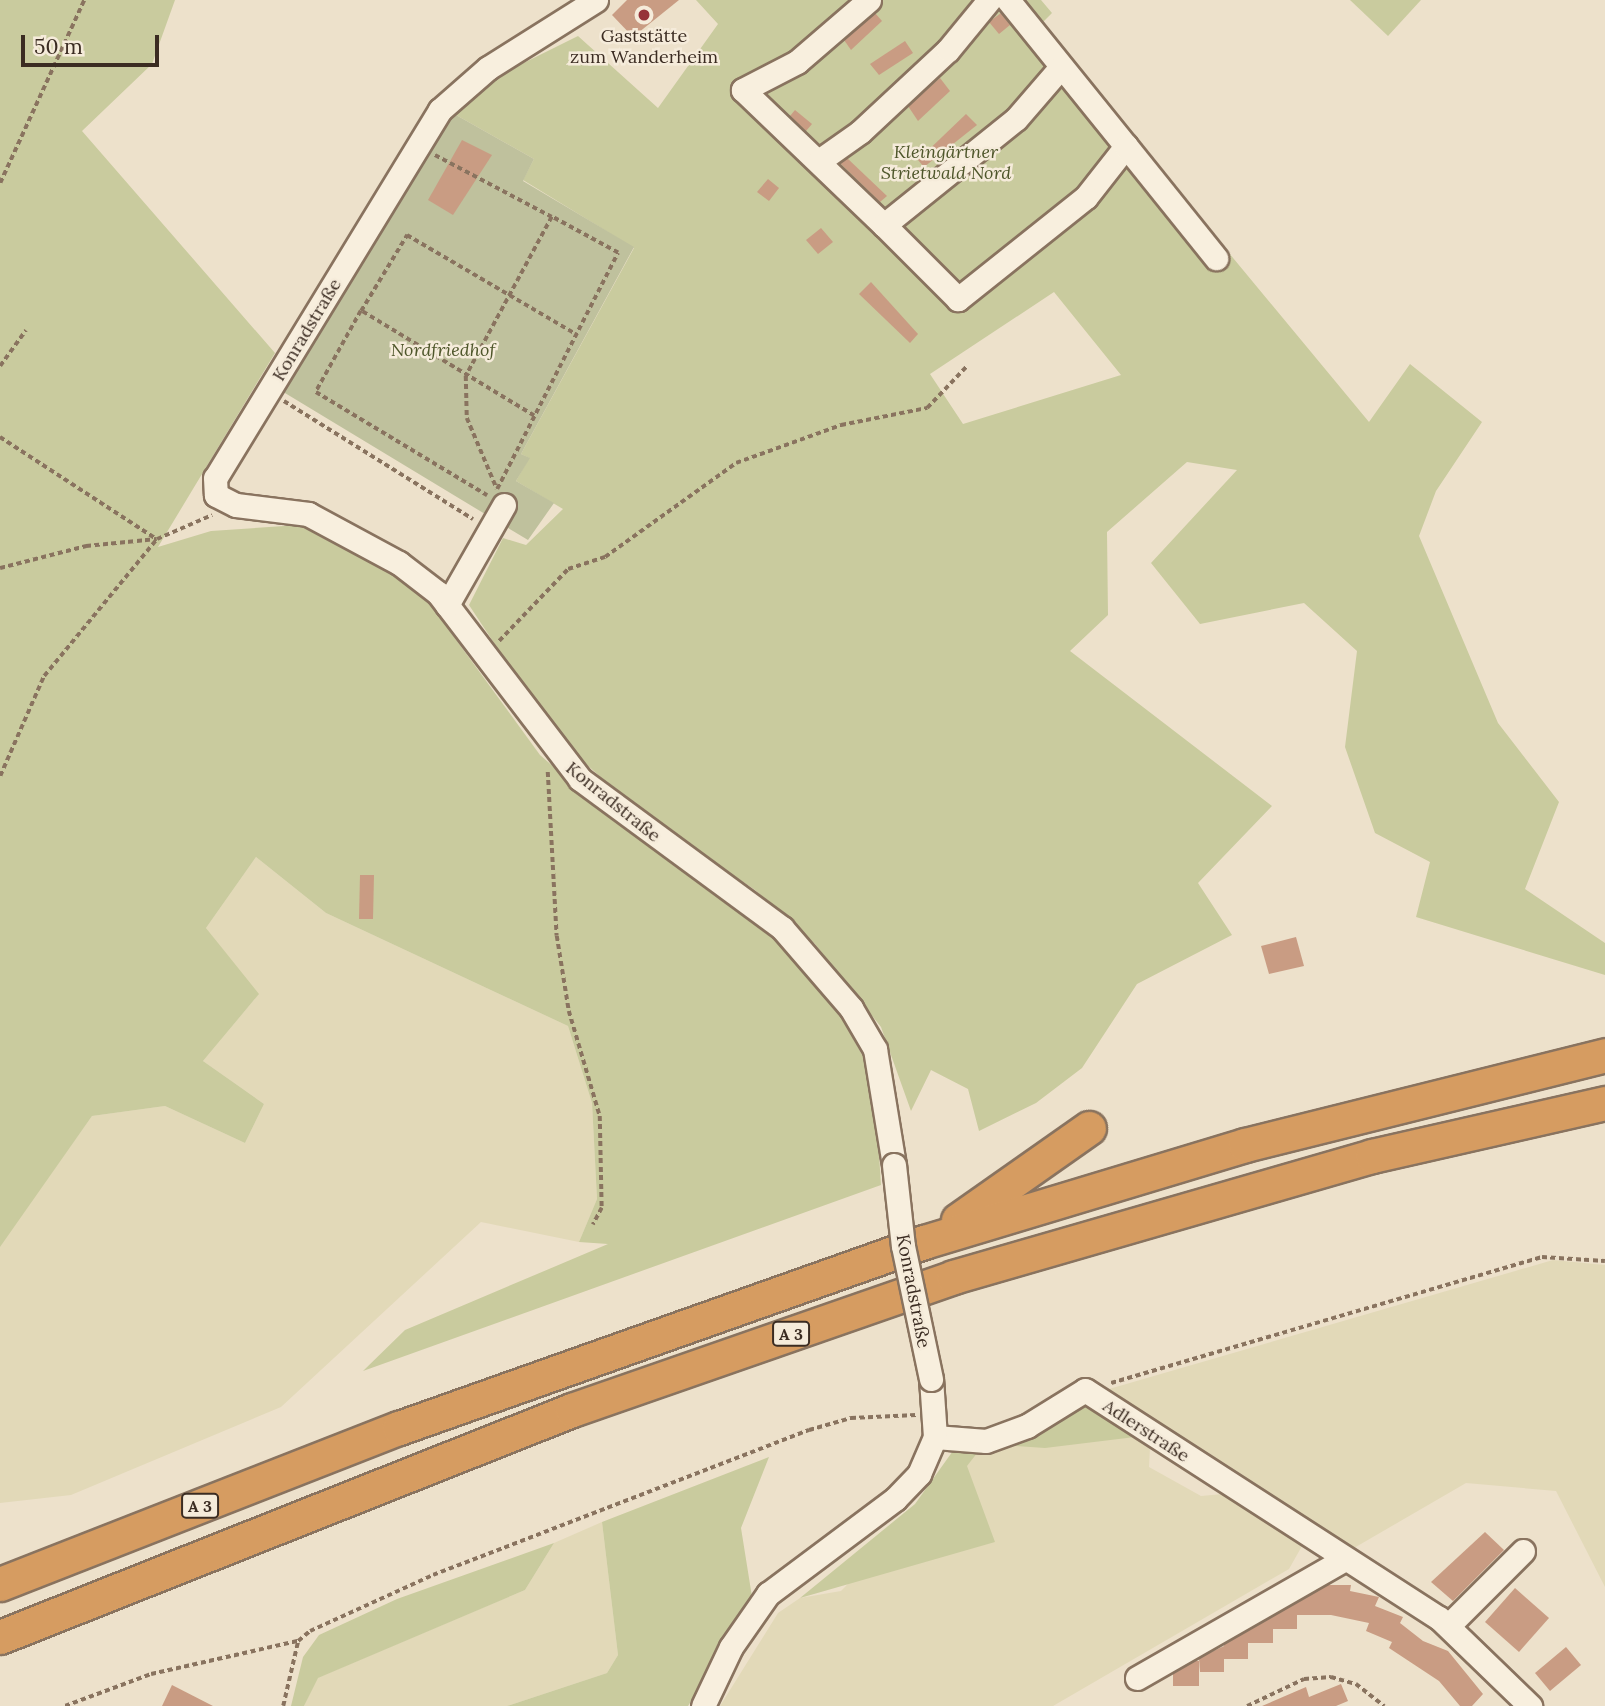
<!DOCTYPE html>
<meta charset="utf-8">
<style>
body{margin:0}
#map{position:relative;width:1605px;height:1706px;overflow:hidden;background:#ede1cb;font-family:Lora,serif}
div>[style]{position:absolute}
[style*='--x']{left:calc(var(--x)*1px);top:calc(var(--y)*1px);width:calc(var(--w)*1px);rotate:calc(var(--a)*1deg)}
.farmland>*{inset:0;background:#e2d9b8}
.green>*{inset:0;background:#c9cb9e}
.cemetery>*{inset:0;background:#bfc19d}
.building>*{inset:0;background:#c99c83}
.path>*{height:3.5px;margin-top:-1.75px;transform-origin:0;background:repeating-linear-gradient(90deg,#89735f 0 5px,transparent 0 8.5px)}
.roads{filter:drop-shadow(2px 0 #89735f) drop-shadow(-2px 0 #89735f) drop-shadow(0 2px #89735f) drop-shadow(0 -2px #89735f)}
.minor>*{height:23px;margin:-11.5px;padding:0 11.5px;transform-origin:11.5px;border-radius:11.5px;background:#f8efde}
.highway>*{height:33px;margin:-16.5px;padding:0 16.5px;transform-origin:16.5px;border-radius:16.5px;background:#d69c61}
.bridges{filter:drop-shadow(2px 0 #89735f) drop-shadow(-2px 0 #89735f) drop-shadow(0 2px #89735f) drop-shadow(0 -2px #89735f)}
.minor-bridge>*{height:23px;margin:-11.5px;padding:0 11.5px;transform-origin:11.5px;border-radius:11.5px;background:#f8efde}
.dots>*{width:19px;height:19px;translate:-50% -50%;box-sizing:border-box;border:4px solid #f5ebda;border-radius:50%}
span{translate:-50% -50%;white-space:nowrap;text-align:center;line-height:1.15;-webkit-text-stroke:5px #f5ebda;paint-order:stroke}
.shield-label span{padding:2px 5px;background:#f5ebda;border:2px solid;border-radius:5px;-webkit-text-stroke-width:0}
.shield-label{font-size:16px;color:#3b2c22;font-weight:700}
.poi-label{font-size:18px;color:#3b2c22}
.park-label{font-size:18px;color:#4e562a;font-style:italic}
.street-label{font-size:18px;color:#3b2c22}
.scale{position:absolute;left:21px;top:35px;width:138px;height:32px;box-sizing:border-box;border:4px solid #3b2c22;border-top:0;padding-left:9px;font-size:21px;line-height:24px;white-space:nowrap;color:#3b2c22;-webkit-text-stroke:5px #f5ebda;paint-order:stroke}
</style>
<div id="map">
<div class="farmland">
<i style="clip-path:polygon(256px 857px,326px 913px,568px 1026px,592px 1103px,597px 1199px,579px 1242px,481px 1222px,281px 1407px,71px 1495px,0 1503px,0 1244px,92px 1116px,165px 1106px,245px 1143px,264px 1104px,203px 1061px,258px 995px,206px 928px)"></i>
<i style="clip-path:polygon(1553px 1260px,1605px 1265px,1605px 1587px,1556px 1491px,1466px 1483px,1354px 1548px,1113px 1399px,1109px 1389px)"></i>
<i style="clip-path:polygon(1135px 1437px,1150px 1447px,1149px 1467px,1201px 1496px,1223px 1494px,1296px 1535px,1302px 1546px,1289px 1569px,1053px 1706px,720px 1706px,778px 1613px,800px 1598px,841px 1591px,981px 1448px)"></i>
<i style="clip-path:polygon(602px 1522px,618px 1655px,607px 1673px,507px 1706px,304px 1706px,317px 1678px,525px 1590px,554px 1543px)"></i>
</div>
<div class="green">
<i style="clip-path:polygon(0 0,175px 0,152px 64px,82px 131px,275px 353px,158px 547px,211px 531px,299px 525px,419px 589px,540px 755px,619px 824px,777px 935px,835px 1005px,874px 1077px,881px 1185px,363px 1371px,405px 1330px,608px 1244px,579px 1242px,597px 1199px,592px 1103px,568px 1026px,326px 913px,256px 857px,206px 928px,259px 994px,203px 1061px,264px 1104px,245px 1143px,165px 1106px,92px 1116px,0 1247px)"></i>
<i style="clip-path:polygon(evenodd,696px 0,1041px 0,1052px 13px,1040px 25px,1369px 422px,1410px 364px,1482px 422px,1436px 491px,1419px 536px,1498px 723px,1559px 802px,1525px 889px,1605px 943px,1605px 975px,1416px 917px,1430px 862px,1375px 833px,1345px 747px,1357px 651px,1304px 603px,1200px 624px,1151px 563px,1237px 470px,1187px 462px,1107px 532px,1108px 615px,1070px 651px,1272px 806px,1198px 883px,1232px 935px,1137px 984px,1082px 1068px,1036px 1103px,979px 1131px,968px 1089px,931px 1070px,911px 1111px,881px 1027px,815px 944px,755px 890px,635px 808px,556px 737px,469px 605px,503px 538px,526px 545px,563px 509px,516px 481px,529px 458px,521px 454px,634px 248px,523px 180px,534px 159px,449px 111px,469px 90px,578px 36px,658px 108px,718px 24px,696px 0,1054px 292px,1121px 375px,963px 424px,930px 374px,1054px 292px)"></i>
<i style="clip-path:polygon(1350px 0,1421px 0,1388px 36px)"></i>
<i style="clip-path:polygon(1086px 1403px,1135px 1437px,1045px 1448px,1002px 1445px)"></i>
<i style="clip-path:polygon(955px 1448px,981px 1448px,967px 1466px,995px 1542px,800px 1598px,915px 1504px)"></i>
<i style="clip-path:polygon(769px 1457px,741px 1528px,753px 1603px,688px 1706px,507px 1706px,607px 1673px,618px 1655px,602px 1522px)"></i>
<i style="clip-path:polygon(554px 1543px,525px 1590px,318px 1678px,304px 1706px,291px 1706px,303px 1657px,319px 1635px,397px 1599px)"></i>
</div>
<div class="cemetery">
<i style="clip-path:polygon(449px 111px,534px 159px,523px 181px,634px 247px,521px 454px,530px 458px,516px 481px,554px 503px,528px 540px,280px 390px)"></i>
</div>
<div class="building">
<i style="clip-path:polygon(627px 0,679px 0,633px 37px,612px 15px)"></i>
<i style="clip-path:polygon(875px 13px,882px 21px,851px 50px,844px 40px)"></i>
<i style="clip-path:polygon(1001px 13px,1010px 25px,999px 34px,989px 22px)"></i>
<i style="clip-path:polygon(905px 41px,913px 53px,879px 75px,870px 64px)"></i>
<i style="clip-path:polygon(940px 78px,950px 91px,918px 121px,908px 106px)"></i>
<i style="clip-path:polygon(795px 110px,812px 124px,806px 131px,790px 116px)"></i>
<i style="clip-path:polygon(966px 114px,977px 125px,924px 167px,918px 160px)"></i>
<i style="clip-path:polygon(462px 140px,492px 155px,453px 215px,428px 200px)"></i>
<i style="clip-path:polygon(847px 158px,887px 196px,880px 202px,840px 163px)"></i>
<i style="clip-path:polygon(768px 179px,779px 188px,769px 201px,757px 192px)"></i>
<i style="clip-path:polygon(821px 228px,833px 242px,818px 254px,806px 240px)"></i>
<i style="clip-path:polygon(871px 282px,918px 334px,910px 343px,859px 294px)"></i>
<i style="clip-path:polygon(360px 875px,374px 875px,373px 919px,359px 919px)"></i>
<i style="clip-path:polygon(1296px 937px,1304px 966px,1269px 974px,1261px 946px)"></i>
<i style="clip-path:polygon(1485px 1532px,1504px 1550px,1453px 1601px,1431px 1582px)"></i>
<i style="clip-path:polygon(1327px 1585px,1351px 1585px,1350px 1591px,1379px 1597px,1375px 1606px,1403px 1617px,1400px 1623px,1423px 1641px,1448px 1651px,1483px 1694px,1472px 1706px,1460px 1706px,1439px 1681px,1389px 1648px,1392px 1642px,1366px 1631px,1369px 1623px,1331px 1615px,1297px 1615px,1297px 1629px,1273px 1629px,1273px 1643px,1248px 1643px,1248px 1659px,1224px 1659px,1224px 1644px)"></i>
<i style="clip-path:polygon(1515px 1588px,1549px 1618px,1519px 1652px,1485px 1622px)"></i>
<i style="clip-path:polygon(1224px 1646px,1224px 1672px,1200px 1672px,1199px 1658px)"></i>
<i style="clip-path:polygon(1566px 1647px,1581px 1665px,1550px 1691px,1535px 1673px)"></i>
<i style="clip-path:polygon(1194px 1661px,1199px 1661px,1199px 1686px,1173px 1686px,1173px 1673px)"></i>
<i style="clip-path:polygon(1341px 1684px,1348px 1701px,1336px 1706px,1262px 1706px,1306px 1687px,1309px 1697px)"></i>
<i style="clip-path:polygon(172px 1685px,213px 1706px,162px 1706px)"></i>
</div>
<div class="path">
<i style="--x:435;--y:155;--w:132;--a:27.9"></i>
<i style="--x:552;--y:217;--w:181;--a:118.4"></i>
<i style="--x:466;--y:376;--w:42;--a:88.6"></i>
<i style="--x:467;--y:418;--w:77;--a:67.1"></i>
<i style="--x:497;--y:489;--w:265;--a:-62.9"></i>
<i style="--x:618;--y:253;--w:75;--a:-151.4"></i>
<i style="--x:0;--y:183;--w:201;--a:-65.3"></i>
<i style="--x:361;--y:311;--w:93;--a:119.1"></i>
<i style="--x:316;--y:392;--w:200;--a:31.1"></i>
<i style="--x:0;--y:366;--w:44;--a:-54.2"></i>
<i style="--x:284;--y:401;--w:223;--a:32"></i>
<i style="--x:534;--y:416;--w:202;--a:-148.7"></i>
<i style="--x:361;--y:311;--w:89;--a:-58.8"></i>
<i style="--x:407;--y:235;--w:196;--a:30.4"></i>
<i style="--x:0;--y:437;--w:185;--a:33.1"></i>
<i style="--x:0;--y:568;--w:89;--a:-14.3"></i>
<i style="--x:86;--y:546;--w:71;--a:-5.6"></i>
<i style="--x:157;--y:539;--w:60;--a:-23.6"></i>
<i style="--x:499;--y:641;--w:100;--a:-46.2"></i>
<i style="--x:568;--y:569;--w:39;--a:-18"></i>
<i style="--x:605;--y:557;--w:161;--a:-35.7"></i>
<i style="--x:736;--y:463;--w:112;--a:-19.9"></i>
<i style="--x:841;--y:425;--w:88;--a:-11.2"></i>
<i style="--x:927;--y:408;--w:57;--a:-46.4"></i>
<i style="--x:548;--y:772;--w:164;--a:86.9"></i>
<i style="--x:557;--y:936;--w:76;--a:80.9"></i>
<i style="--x:569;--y:1011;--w:109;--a:73.6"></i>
<i style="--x:600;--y:1116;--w:92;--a:88.8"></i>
<i style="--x:602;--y:1208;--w:19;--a:118"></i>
<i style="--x:0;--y:776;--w:109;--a:-66.3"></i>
<i style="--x:44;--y:676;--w:178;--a:-50.5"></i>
<i style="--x:1111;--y:1383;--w:449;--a:-16.3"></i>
<i style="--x:1542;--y:1257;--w:63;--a:3.6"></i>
<i style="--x:65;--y:1706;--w:92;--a:-20.4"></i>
<i style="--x:151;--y:1674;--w:151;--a:-12.7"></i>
<i style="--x:283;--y:1706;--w:67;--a:-77"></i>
<i style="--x:298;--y:1641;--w:16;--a:-40"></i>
<i style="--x:310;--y:1631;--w:135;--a:-24.5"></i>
<i style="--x:433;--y:1575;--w:403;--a:-21.1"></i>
<i style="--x:809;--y:1430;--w:44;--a:-15.9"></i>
<i style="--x:851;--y:1418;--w:65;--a:-2.6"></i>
<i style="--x:1247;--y:1706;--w:63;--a:-25.3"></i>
<i style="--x:1304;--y:1679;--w:27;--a:-4"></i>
<i style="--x:1331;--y:1677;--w:26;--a:16"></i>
<i style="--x:1356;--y:1684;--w:36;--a:38"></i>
</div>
<div class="roads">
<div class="minor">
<i style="--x:596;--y:0;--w:128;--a:147.8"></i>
<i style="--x:488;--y:68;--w:64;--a:138.8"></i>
<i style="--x:440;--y:110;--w:431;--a:121.4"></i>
<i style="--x:215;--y:478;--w:17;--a:87"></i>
<i style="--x:216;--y:495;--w:22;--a:27"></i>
<i style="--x:236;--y:505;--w:73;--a:7.1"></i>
<i style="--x:308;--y:514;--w:103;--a:28.3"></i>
<i style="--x:399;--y:563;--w:49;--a:37.6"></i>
<i style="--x:438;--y:593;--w:234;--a:52.6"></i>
<i style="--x:580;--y:779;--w:251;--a:36.4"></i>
<i style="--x:782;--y:928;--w:106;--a:49.2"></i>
<i style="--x:851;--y:1008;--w:48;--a:59.7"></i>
<i style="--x:875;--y:1049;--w:118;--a:80.7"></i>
<i style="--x:869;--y:0;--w:95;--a:139.3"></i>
<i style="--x:797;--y:62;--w:61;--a:152.6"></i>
<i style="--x:743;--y:90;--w:195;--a:43.8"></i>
<i style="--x:1008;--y:0;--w:188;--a:51.1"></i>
<i style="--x:1126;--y:146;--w:65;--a:128.1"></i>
<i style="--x:1086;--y:197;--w:164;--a:141.4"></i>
<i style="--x:958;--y:299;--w:105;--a:-135"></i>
<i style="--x:884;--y:225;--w:169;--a:-38.8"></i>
<i style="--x:1016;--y:119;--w:67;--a:-49.2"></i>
<i style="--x:1126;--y:146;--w:144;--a:51.2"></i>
<i style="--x:819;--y:161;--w:50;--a:-35.3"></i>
<i style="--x:860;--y:132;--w:120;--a:-43"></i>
<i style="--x:948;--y:50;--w:65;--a:-50.6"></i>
<i style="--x:447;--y:605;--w:115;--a:-60.3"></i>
<i style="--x:935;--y:1437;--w:51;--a:4.5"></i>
<i style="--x:986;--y:1441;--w:44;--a:-20.1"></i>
<i style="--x:1027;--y:1426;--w:68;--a:-31.8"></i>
<i style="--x:1085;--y:1390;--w:421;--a:32.8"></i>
<i style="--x:1439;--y:1618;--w:127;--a:44"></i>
<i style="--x:1448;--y:1626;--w:106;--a:-45"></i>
<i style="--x:1137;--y:1678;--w:237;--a:-29.8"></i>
<i style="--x:703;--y:1706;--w:65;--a:-64.6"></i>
<i style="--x:731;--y:1647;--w:65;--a:-55.1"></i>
<i style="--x:768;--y:1594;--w:159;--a:-36.8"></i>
<i style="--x:895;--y:1499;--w:35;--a:-46"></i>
<i style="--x:919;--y:1474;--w:40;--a:-66.6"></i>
<i style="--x:935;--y:1437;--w:58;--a:-93.9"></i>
</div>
<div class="highway">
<i style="--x:958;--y:1220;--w:160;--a:-35.1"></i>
<i style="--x:0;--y:1584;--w:428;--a:-21.4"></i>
<i style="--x:399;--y:1428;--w:557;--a:-19.51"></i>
<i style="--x:924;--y:1242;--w:335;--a:-16.8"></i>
<i style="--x:1245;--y:1145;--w:371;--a:-14"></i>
<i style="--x:0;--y:1637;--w:615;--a:-21.65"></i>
<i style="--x:572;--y:1410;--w:404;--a:-19.2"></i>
<i style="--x:953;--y:1277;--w:436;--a:-16.1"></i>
<i style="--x:1372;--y:1156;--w:239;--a:-12.8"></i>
</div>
</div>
<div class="bridges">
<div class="minor-bridge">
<i style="--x:894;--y:1165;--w:81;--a:83.7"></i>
<i style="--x:903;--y:1246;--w:136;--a:78.1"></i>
</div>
</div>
<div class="dots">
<i style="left:644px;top:15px;background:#963239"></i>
</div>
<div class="shield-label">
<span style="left:791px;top:1334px">A 3</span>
<span style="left:200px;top:1506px">A 3</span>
</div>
<div class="poi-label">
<span style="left:644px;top:47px">Gaststätte<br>zum Wanderheim</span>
</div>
<div class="park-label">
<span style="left:946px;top:163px">Kleingärtner<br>Strietwald Nord</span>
<span style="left:443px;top:350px">Nordfriedhof</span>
</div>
<div class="street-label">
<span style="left:307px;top:330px;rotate:-59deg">Konradstraße</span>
<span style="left:613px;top:802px;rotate:39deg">Konradstraße</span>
<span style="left:913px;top:1291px;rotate:79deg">Konradstraße</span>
<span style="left:1146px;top:1431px;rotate:33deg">Adlerstraße</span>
</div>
<div class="scale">50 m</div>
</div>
